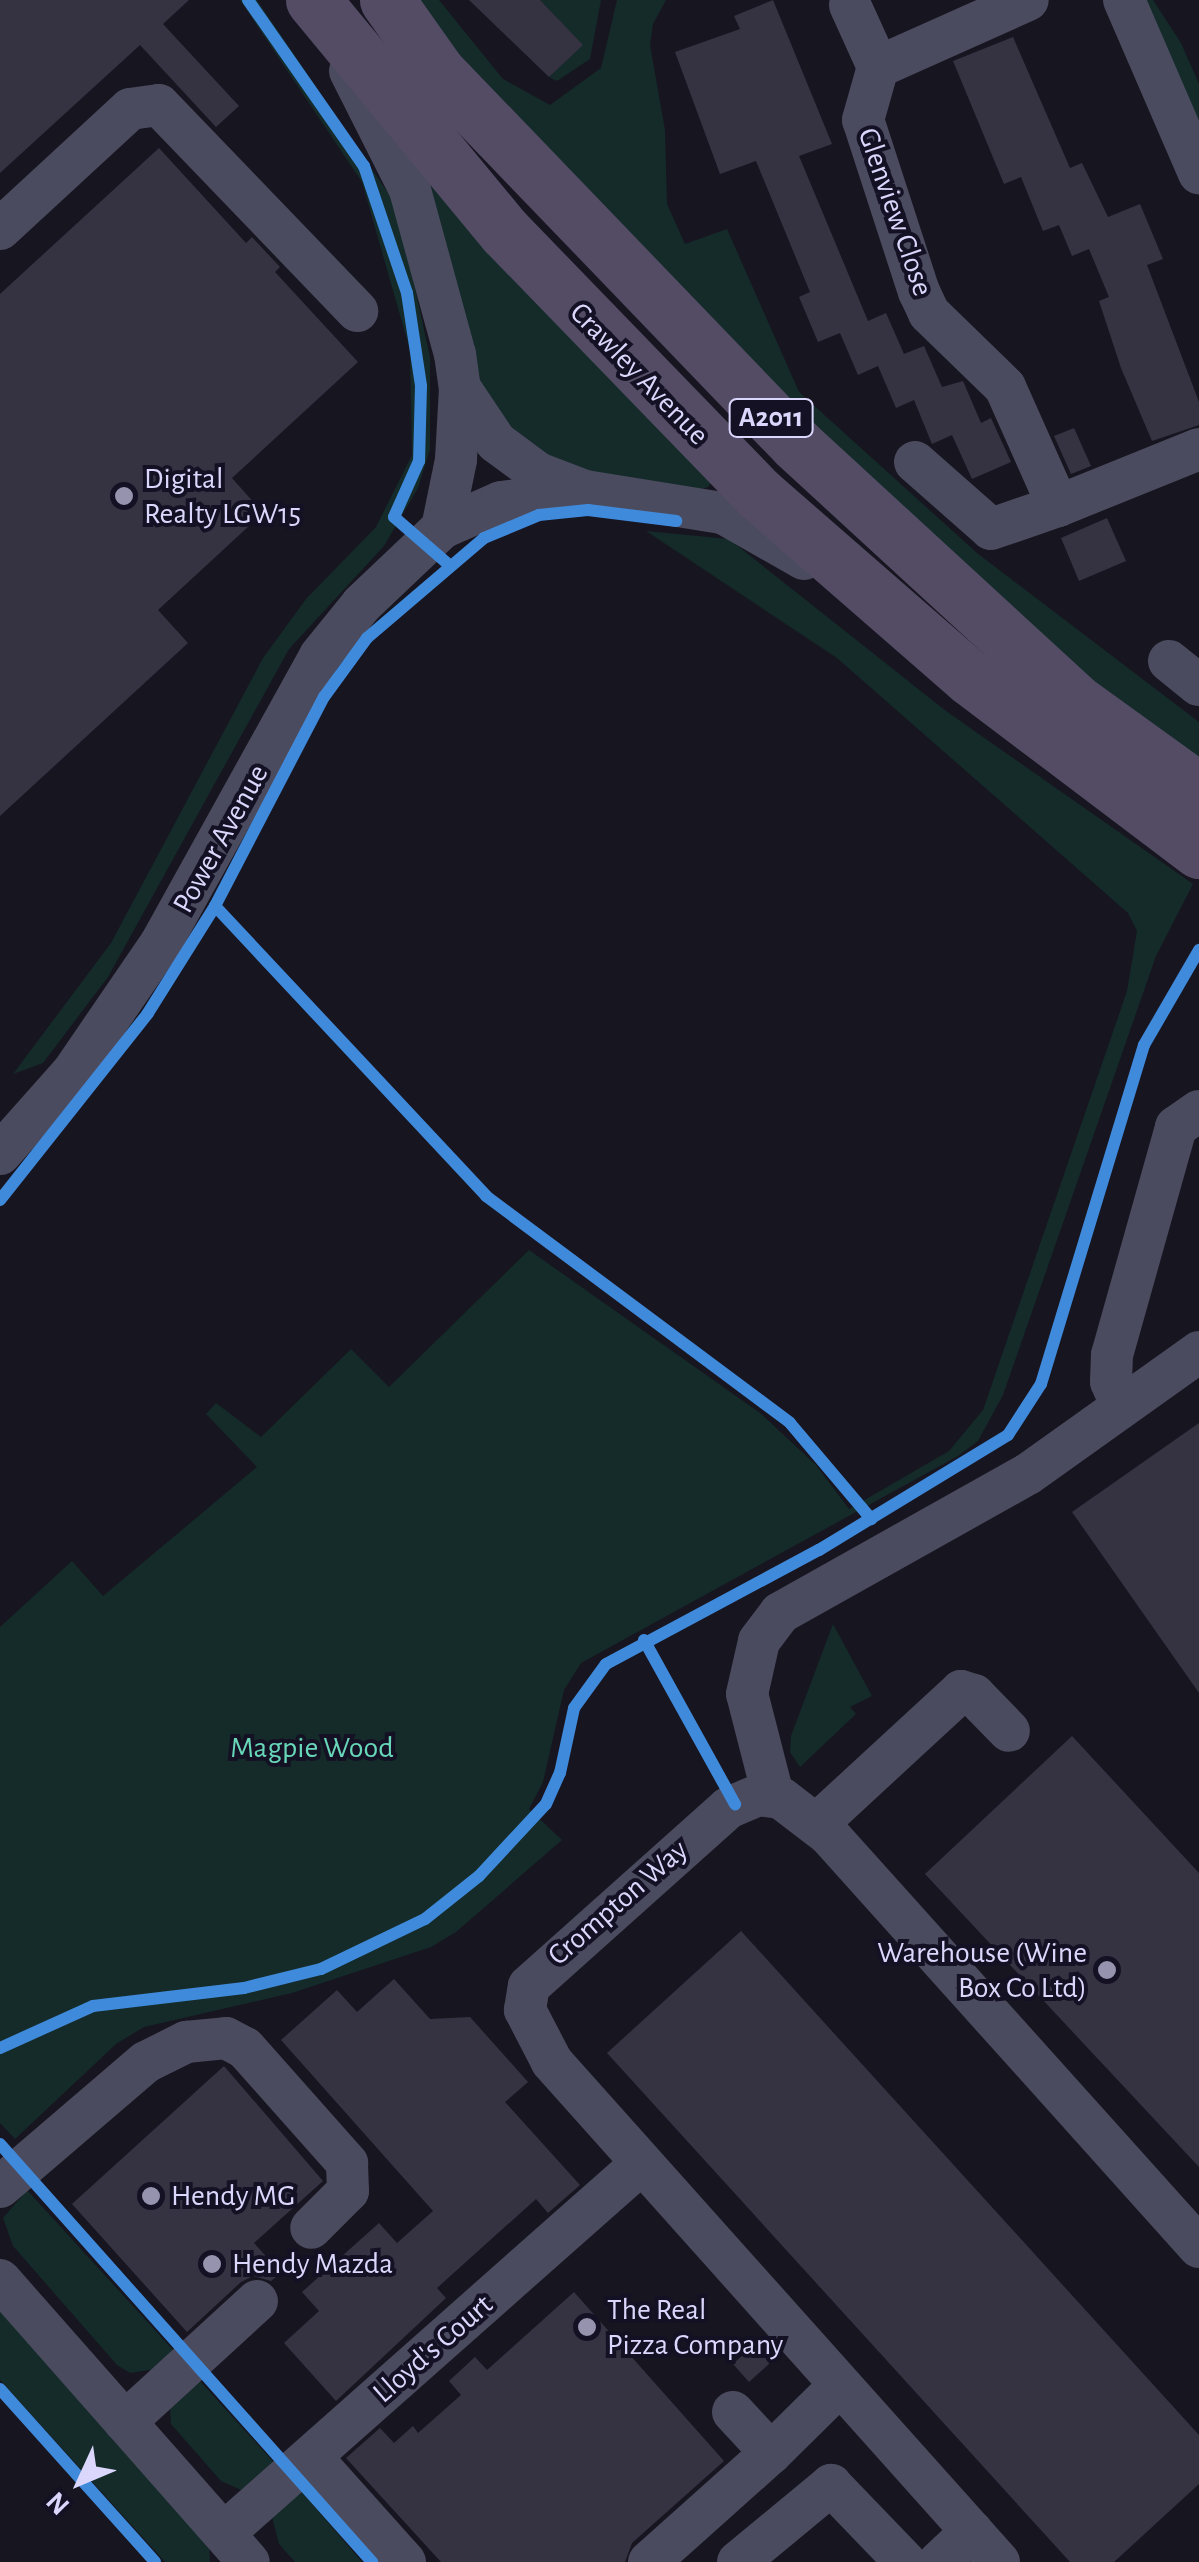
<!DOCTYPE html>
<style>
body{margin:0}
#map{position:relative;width:1199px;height:2562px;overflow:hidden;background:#171520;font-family:"Alegreya Sans",sans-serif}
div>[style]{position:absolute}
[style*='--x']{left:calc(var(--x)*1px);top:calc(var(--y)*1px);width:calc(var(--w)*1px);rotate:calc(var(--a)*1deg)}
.green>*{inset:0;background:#142b2a}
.building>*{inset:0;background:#353342}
.minor>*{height:42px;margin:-21px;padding:0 21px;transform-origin:21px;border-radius:21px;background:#4b4b5f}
.major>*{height:55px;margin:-27.5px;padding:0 27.5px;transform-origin:27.5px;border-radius:27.5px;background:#534c64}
.cycleway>*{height:12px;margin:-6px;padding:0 6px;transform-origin:6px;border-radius:6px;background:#408adc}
.dots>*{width:28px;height:28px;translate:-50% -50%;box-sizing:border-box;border:5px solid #141124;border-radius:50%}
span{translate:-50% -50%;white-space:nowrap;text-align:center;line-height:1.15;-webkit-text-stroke:8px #141124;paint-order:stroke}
.shield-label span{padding:2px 8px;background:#141124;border:2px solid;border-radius:8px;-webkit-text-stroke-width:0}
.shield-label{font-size:28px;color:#dbd7fc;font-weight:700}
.street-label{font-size:30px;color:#dbd7fc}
.poi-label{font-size:30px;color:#dbd7fc}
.left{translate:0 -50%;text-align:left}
.right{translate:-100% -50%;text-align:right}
.park-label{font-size:30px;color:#68d7b9}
.north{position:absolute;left:30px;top:2432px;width:100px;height:100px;-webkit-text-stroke:8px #141124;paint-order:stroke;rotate:226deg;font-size:28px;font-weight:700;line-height:40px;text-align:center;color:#dbd7fc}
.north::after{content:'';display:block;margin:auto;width:35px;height:45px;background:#dbd7fc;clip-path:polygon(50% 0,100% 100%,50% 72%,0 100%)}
</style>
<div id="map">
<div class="green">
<i style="clip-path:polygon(240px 0,257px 0,397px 206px,430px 357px,430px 449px,418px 488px,384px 546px,289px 649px,108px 977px,43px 1063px,13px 1074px,111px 943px,263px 658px,306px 599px,376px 527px,412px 455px,410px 350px,362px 182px)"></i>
<i style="clip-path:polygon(407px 0,439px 0,503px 79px,550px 105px,601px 68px,617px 0,666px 0,653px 24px,650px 45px,665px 130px,667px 204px,685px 244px,727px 229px,799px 392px,977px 553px,1199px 722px,1199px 764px,1020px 628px,941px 559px)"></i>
<i style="clip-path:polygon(540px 0,601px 0,590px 59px,557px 81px,549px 77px,582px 45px)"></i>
<i style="clip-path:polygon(1139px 0,1153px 0,1181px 43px,1199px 84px,1199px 127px)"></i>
<i style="clip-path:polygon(429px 180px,711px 483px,708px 487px,696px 491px,564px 466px,485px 408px)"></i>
<i style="clip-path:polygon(646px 531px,729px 539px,946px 711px,1193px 884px,1156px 956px,1003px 1395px,978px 1441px,958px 1456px,581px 1663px,564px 1690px,543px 1782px,529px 1809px,562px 1840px,456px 1932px,431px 1947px,292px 1993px,144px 2027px,116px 2044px,15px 2139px,0 2123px,0 1627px,72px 1561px,103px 1596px,257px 1467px,206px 1414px,216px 1403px,261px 1437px,351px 1349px,389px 1387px,529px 1250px,760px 1413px,816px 1465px,849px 1509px,949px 1451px,983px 1410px,1127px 991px,1137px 931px,1128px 913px,837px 658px)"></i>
<i style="clip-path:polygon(833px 1624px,872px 1696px,850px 1707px,856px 1714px,800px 1767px,790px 1752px,791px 1736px)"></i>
<i style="clip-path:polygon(27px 2190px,175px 2352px,155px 2369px,130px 2373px,117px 2365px,13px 2246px,3px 2218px)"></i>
<i style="clip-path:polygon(0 2301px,209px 2543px,210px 2562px,165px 2562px,0 2380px)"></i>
<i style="clip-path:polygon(199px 2380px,279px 2468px,241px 2490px,221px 2481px,171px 2424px,170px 2407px)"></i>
<i style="clip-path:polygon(295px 2484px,362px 2562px,295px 2562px,279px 2544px,271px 2513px)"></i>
</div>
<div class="building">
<i style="clip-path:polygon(0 0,189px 0,163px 24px,239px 106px,216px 127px,140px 45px,0 173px)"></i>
<i style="clip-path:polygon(469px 0,540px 0,583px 45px,549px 77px)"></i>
<i style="clip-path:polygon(773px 0,832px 144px,799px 156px,868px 321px,886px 313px,904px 354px,924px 346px,942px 387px,963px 381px,981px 423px,991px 418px,1011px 462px,972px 479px,952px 435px,932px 444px,914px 400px,896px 408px,878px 366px,858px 375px,840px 333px,818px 342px,799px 297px,810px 292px,756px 161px,720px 174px,675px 52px,740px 29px,734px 16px)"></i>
<i style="clip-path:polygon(1013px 37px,1070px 168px,1082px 163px,1108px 217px,1140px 204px,1163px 259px,1147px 265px,1199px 402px,1199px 425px,1152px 441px,1121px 368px,1099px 301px,1109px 297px,1089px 249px,1072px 256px,1059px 225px,1043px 231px,1021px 177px,1004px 184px,953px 61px)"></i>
<i style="clip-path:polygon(159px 148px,246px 243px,252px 237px,280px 267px,275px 272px,358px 362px,232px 478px,263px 513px,158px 610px,188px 643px,0 816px,0 294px)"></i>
<i style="clip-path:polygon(1074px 428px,1091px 466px,1071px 474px,1054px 436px)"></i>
<i style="clip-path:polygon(1107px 518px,1126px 561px,1079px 581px,1061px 538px)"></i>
<i style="clip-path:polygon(1199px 1423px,1199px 1693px,1072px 1512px)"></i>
<i style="clip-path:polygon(1072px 1736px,1199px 1873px,1199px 2167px,925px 1874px)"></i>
<i style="clip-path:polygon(741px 1931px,1199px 2435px,1199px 2484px,1114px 2562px,1070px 2562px,607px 2053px)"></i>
<i style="clip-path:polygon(394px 1979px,430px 2019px,470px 2017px,528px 2082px,505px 2102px,580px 2185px,548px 2213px,536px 2199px,437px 2288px,446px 2298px,336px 2401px,284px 2343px,319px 2311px,302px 2292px,379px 2223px,397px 2243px,433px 2211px,281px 2040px,337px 1990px,357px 2012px)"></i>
<i style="clip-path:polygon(224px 2066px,323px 2181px,254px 2243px,281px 2273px,271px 2281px,253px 2276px,241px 2282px,187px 2332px,72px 2204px)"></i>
<i style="clip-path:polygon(574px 2292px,724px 2461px,632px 2543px,625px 2562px,441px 2562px,346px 2458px,380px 2428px,394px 2443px,413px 2426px,418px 2433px,461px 2395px,449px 2381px,475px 2357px,487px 2370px)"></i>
<i style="clip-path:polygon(754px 2345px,770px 2363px,749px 2382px,733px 2364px)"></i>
</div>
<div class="minor">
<i style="--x:1124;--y:0;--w:189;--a:66.6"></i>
<i style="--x:850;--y:5;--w:68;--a:65.7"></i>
<i style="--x:350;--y:71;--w:133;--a:63.2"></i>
<i style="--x:410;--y:190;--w:170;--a:74.7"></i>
<i style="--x:455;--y:354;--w:34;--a:82"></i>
<i style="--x:460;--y:388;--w:72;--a:93.2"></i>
<i style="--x:456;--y:460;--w:69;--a:101.6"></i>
<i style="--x:0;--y:229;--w:177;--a:-42.7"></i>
<i style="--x:130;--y:109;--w:29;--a:-8"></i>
<i style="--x:159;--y:105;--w:286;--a:46.1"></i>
<i style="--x:460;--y:388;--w:65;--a:56.3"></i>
<i style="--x:496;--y:442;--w:52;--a:36.4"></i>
<i style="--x:538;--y:473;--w:45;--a:20.9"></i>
<i style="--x:915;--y:462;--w:101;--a:41.4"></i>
<i style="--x:991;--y:529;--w:71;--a:-18.9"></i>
<i style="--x:1058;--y:506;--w:130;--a:-114"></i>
<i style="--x:1005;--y:387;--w:106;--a:-135.8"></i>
<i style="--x:929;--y:313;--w:23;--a:-115"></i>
<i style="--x:919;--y:292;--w:181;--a:-108"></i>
<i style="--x:863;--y:120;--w:55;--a:-74.2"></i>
<i style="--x:878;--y:67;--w:164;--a:-24.1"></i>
<i style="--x:1058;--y:506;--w:152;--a:-22"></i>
<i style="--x:1169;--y:661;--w:38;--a:39"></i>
<i style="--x:0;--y:1154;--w:108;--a:-48.4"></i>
<i style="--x:72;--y:1073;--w:158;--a:-55.6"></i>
<i style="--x:161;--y:943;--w:328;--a:-61"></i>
<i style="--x:320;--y:656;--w:67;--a:-51.1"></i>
<i style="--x:362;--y:604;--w:110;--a:-43.5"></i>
<i style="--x:442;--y:528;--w:64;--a:-23.8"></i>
<i style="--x:501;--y:502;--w:85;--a:-7.5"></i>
<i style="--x:585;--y:491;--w:140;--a:9.1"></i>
<i style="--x:723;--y:513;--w:93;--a:29.6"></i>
<i style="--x:1121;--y:1405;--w:25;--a:-113"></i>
<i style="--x:1111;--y:1382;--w:27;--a:-88"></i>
<i style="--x:1112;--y:1355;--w:237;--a:-74.3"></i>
<i style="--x:1176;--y:1127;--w:28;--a:-35"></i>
<i style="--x:773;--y:1795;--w:104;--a:-104.4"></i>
<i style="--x:747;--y:1694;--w:54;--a:-77.2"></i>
<i style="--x:759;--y:1641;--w:35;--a:-53"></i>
<i style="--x:780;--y:1613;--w:284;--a:-29.3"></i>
<i style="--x:1028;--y:1474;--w:210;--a:-35.5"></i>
<i style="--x:817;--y:1824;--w:196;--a:-42.7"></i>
<i style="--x:961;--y:1691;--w:14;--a:17"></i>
<i style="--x:974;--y:1695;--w:50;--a:45.8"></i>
<i style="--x:0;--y:2187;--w:192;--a:-40.6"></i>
<i style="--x:146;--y:2062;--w:45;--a:-26.6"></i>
<i style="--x:186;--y:2042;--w:40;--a:-5.7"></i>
<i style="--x:226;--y:2038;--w:21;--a:28"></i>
<i style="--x:245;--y:2048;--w:154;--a:48.4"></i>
<i style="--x:347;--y:2163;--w:28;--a:88"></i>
<i style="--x:348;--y:2191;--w:52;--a:135"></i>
<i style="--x:0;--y:2280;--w:376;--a:48.6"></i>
<i style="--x:733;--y:2412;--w:56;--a:47.2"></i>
<i style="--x:771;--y:2453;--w:97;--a:-44.6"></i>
<i style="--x:125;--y:2422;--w:179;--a:-42.5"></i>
<i style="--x:311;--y:2457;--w:141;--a:48.2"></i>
<i style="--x:224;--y:2533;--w:558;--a:-41.51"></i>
<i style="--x:649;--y:2562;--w:164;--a:-41.8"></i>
<i style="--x:738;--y:2562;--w:121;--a:-39.6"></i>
<i style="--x:831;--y:2485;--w:107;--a:46.1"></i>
<i style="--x:939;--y:2562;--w:45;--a:-43.2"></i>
<i style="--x:999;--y:2562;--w:671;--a:-131.8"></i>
<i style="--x:552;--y:2062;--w:59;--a:-117.4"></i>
<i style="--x:525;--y:2010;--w:24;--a:-81"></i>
<i style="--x:529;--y:1986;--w:267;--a:-41.8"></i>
<i style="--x:728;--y:1808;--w:34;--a:-23"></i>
<i style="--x:759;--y:1795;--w:22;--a:8"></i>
<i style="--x:781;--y:1798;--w:61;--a:37.6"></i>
<i style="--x:829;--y:1835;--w:554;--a:48.07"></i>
</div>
<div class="major">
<i style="--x:313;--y:0;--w:301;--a:50.4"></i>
<i style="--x:505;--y:232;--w:365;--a:45.9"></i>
<i style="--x:759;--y:494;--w:280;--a:41.1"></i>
<i style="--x:970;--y:678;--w:287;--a:37.1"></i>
<i style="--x:387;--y:0;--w:88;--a:54.7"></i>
<i style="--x:438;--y:72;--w:516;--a:46.1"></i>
<i style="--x:796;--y:444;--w:378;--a:42.6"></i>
<i style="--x:1074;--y:700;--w:154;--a:35.8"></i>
</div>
<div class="cycleway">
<i style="--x:248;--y:0;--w:203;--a:55.1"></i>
<i style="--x:364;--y:166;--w:134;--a:71.3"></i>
<i style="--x:407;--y:293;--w:94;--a:81.4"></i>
<i style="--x:421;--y:386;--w:75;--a:91.5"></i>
<i style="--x:419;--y:461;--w:61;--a:114.1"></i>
<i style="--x:394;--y:517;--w:72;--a:41"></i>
<i style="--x:215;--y:906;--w:397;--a:46.9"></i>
<i style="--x:486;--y:1196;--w:379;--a:36.7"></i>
<i style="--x:790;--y:1423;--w:126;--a:49.8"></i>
<i style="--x:0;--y:1200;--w:238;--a:-51.6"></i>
<i style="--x:148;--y:1013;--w:126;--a:-57.9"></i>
<i style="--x:215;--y:906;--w:236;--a:-62.5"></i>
<i style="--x:324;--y:697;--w:73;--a:-53.9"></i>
<i style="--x:367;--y:638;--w:154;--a:-40.5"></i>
<i style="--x:484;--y:538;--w:60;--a:-22.7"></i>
<i style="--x:539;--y:515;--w:49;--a:-5.8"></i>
<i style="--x:588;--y:510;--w:89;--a:7.1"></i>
<i style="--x:644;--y:1640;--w:188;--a:61"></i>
<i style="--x:0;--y:2048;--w:102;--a:-24.3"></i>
<i style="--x:93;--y:2006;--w:152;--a:-6.8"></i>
<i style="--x:244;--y:1988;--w:79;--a:-13.9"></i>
<i style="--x:321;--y:1969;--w:115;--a:-25.7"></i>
<i style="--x:425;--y:1919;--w:69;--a:-38.5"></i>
<i style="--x:479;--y:1876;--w:98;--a:-47.1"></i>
<i style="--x:546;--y:1804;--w:34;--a:-66"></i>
<i style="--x:560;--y:1773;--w:66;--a:-77.8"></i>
<i style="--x:574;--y:1708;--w:54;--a:-54"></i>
<i style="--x:606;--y:1664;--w:242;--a:-28.2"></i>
<i style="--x:819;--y:1550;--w:221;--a:-31.3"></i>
<i style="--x:1008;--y:1435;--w:61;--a:-57.1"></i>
<i style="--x:1041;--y:1384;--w:354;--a:-73.1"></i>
<i style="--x:1144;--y:1045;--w:110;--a:-59.9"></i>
<i style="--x:0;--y:2144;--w:560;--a:48.33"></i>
<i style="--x:0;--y:2389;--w:232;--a:48.1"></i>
</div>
<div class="dots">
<i style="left:124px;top:496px;background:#9693af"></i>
<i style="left:1107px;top:1970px;background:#9693af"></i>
<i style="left:151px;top:2196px;background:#9693af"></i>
<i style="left:212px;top:2264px;background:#9693af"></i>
<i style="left:587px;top:2327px;background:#9693af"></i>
</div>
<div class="shield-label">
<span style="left:771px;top:418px">A2011</span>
</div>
<div class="street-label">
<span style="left:895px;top:212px;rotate:71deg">Glenview Close</span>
<span style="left:639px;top:374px;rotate:46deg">Crawley Avenue</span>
<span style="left:221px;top:839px;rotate:-61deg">Power Avenue</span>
<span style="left:618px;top:1903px;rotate:-41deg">Crompton Way</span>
<span style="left:433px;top:2349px;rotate:-41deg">Lloyd's Court</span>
</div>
<div class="poi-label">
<span class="left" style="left:144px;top:496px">Digital<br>Realty LGW15</span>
<span class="right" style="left:1087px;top:1970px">Warehouse (Wine<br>Box Co Ltd)</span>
<span class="left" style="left:171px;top:2196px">Hendy MG</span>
<span class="left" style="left:232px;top:2264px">Hendy Mazda</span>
<span class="left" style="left:607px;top:2327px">The Real<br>Pizza Company</span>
</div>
<div class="park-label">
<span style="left:312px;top:1748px">Magpie Wood</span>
</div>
<div class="north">N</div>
</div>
